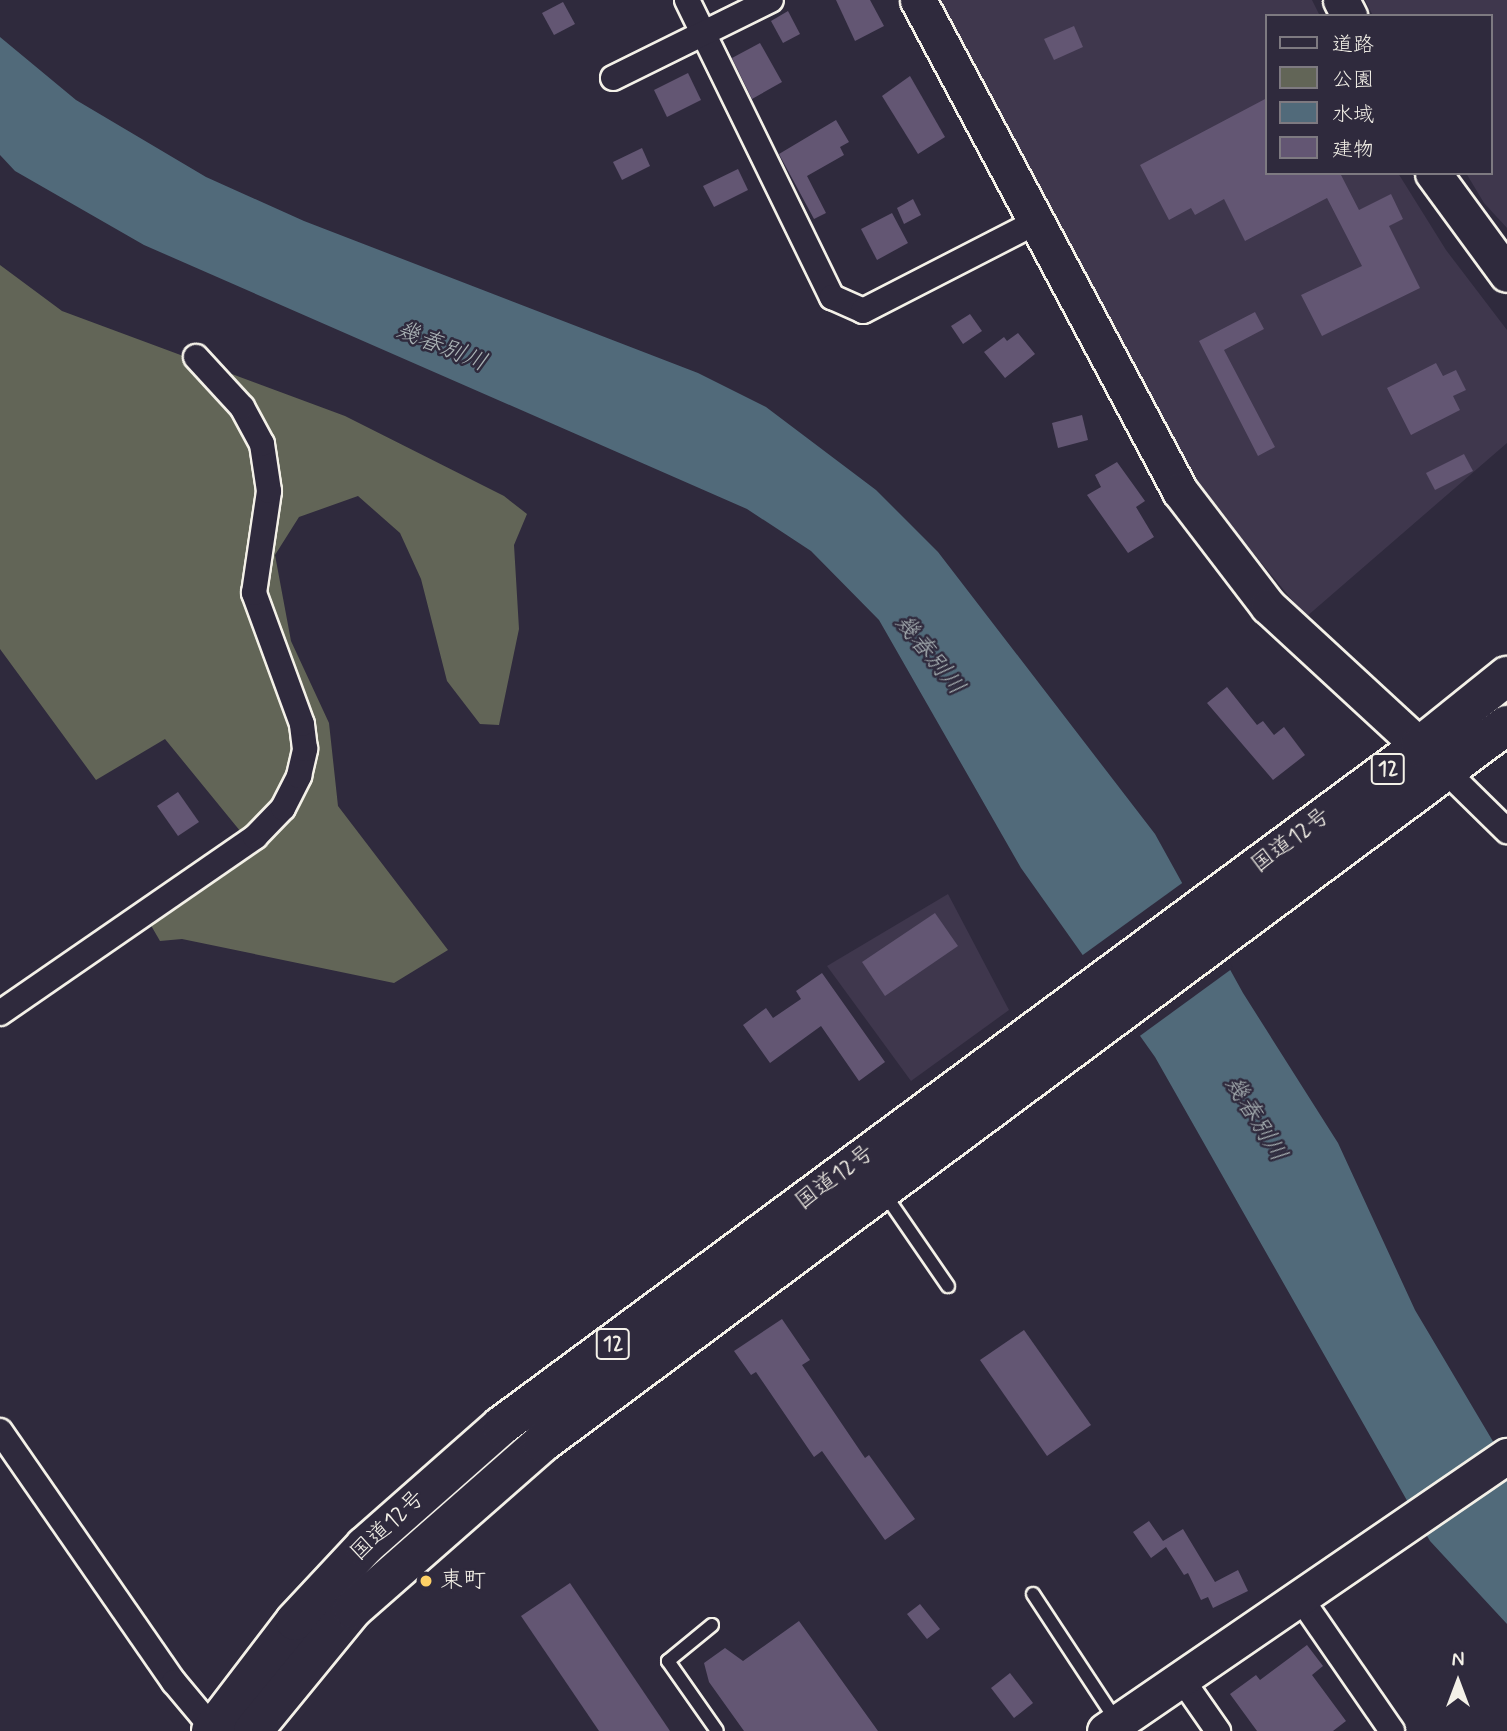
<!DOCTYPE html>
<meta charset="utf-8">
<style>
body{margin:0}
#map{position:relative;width:1507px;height:1731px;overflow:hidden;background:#2f2a3d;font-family:Mynerve,"Klee One",sans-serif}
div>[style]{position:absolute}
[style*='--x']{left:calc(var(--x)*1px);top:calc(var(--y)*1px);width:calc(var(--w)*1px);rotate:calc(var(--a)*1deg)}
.built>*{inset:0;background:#3f374d}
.green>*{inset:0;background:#626557}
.water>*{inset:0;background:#516a7a}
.pier>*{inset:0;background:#2f2a3d}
.building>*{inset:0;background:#635673}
.roads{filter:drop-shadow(2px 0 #f4f1e8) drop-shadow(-2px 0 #f4f1e8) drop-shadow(0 2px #f4f1e8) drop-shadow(0 -2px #f4f1e8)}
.lane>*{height:12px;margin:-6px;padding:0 6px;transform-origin:6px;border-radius:6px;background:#2f2a3d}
.street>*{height:24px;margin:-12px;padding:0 12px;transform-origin:12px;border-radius:12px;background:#2f2a3d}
.secondary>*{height:35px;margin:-17.5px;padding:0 17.5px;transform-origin:17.5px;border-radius:17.5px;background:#2f2a3d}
.highway>*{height:38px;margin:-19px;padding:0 19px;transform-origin:19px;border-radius:19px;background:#2f2a3d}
.dots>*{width:19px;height:19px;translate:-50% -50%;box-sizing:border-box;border:4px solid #2f2a3d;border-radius:50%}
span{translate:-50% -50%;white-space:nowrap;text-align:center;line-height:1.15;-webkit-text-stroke:5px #2f2a3d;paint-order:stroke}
.shield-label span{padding:2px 5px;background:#2f2a3d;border:2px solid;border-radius:5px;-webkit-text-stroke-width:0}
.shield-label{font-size:21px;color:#f4f1e8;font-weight:700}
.street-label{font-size:23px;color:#f4f1e8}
.poi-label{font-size:23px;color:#f4f1e8}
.left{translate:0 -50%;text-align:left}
.water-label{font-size:24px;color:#abb4b6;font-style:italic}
.legend{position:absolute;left:1265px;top:14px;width:228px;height:161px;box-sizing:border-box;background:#2f2a3d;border:2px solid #7e7a81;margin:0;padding:9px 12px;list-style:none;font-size:21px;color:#f4f1e8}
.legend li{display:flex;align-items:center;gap:14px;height:35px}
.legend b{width:35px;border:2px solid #7e7a81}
.north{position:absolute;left:1423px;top:1647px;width:70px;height:70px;-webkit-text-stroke:5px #2f2a3d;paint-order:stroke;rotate:0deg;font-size:19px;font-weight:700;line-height:28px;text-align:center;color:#f4f1e8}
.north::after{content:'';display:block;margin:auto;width:24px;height:32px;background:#f4f1e8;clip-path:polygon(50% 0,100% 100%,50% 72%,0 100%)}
</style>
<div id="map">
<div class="built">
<i style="clip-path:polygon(935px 0,1312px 0,1320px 16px,1267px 16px,1267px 173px,1398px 173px,1446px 250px,1507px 330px,1507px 443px,1306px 617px,1185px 470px)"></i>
<i style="clip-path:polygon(1365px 0,1507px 0,1507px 228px,1484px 203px,1466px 173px,1491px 173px,1491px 16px,1373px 16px)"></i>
<i style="clip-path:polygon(948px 894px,1009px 1010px,911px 1081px,827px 966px)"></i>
</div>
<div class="green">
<i style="clip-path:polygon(0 265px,62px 311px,345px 416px,504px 496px,527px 514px,514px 545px,519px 629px,499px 725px,480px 724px,447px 681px,421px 579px,400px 533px,358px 496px,299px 517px,275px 555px,291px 641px,329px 723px,338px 806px,448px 950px,394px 983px,182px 939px,160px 941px,149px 922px,254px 848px,165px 739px,96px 780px,0 649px)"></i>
</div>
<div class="water">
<i style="clip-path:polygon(0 37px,76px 100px,206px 177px,304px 221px,698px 373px,766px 407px,876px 490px,938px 552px,1155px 834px,1243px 993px,1338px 1143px,1415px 1310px,1507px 1465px,1507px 1624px,1430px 1541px,1155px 1057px,1021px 868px,879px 620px,811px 551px,747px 509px,144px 245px,15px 171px,0 155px)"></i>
</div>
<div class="pier">
<i style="clip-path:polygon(1185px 881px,1233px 968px,1137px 1038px,1080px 957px)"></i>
</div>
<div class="building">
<i style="clip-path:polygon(836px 0,870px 0,884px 26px,855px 41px)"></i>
<i style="clip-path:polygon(563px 2px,575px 24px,554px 35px,542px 13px)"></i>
<i style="clip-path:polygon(788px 11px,800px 34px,783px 43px,771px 21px)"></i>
<i style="clip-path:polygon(1074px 26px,1083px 47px,1054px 60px,1044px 39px)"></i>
<i style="clip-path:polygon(760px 43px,782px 82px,752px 99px,732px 58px)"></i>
<i style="clip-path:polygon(688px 73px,701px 100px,667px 117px,654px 90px)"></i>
<i style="clip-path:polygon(910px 76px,945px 137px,918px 154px,882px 96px)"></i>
<i style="clip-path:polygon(1267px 98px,1267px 173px,1340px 173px,1359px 210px,1391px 194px,1403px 219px,1389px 226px,1420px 288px,1322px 336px,1301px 295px,1362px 266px,1327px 198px,1245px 241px,1224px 199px,1195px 215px,1191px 208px,1169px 220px,1140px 165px)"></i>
<i style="clip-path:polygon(836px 120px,849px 142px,840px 147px,844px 155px,807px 176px,826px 213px,814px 219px,779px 154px)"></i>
<i style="clip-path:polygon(642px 148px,650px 166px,622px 180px,613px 162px)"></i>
<i style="clip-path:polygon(738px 169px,748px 190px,714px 207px,703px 186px)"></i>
<i style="clip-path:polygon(913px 199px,921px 215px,904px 224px,897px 208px)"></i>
<i style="clip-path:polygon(892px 213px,908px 243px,877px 260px,861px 229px)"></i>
<i style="clip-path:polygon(1255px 312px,1264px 329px,1224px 350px,1275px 447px,1258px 456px,1199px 341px)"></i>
<i style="clip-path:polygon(970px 314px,982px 331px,963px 344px,951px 326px)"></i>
<i style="clip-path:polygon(1018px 333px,1035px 354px,1005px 378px,984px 352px,1004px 337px,1007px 341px)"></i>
<i style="clip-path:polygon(1436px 363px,1443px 376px,1456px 370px,1466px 390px,1453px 396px,1460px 410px,1411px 435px,1387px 388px)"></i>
<i style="clip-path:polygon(1082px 415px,1088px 440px,1058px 448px,1052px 423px)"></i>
<i style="clip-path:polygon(1464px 454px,1473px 471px,1435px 490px,1426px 473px)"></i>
<i style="clip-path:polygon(1117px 462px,1145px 501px,1136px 507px,1154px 537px,1128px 553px,1087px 495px,1101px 487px,1095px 475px)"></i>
<i style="clip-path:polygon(1227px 687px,1257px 725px,1263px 721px,1274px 735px,1284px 727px,1305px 755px,1273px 780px,1207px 703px)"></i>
<i style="clip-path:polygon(178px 792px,199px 822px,178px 836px,157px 806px)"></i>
<i style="clip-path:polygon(935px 913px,958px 946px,885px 996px,862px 962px)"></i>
<i style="clip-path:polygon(822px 973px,885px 1062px,859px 1081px,821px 1026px,770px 1063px,743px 1025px,766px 1008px,773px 1018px,801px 999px,796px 991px)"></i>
<i style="clip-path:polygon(782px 1319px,810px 1360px,802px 1365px,865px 1458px,869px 1455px,915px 1519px,885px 1540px,822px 1451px,814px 1457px,756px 1372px,751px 1375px,734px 1351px)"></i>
<i style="clip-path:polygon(1024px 1330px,1091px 1425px,1047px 1456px,980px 1360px)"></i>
<i style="clip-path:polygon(1149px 1521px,1163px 1541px,1183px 1529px,1215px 1582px,1238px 1570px,1248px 1591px,1213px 1608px,1208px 1597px,1201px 1600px,1188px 1573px,1184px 1575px,1166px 1547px,1151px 1558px,1133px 1532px)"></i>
<i style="clip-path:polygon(570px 1583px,670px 1731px,599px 1731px,521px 1616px)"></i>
<i style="clip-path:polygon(920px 1604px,940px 1629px,927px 1639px,907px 1614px)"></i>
<i style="clip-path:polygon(799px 1621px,878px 1731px,744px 1731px,709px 1682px,704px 1663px,725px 1648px,743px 1661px)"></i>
<i style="clip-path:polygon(1307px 1645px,1323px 1666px,1312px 1675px,1346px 1721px,1333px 1731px,1257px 1731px,1230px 1694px,1256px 1675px,1260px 1680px)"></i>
<i style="clip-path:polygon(1010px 1673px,1033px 1703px,1014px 1718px,991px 1688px)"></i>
</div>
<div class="roads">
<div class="lane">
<i style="--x:884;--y:1193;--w:113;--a:55.5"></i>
<i style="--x:1033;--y:1594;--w:153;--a:56.7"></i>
<i style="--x:712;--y:1625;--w:57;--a:140.7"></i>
<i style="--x:668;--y:1661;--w:85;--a:55"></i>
</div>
<div class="street">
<i style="--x:687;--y:0;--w:331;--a:64"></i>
<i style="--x:832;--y:297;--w:34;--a:24"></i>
<i style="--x:863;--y:311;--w:192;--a:-27.2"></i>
<i style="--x:613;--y:78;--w:176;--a:-26.3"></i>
<i style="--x:1446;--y:771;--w:86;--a:44.5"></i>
<i style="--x:0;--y:1013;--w:310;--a:-34.6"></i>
<i style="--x:255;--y:837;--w:40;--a:-46"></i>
<i style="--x:283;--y:808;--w:36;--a:-63"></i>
<i style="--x:299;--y:776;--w:28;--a:-77"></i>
<i style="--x:305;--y:749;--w:25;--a:-97"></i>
<i style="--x:302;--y:724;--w:140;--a:-110.1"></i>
<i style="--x:254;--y:593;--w:103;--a:-81.6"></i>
<i style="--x:269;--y:491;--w:48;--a:-98.5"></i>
<i style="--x:262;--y:444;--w:42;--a:-118.4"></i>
<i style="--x:242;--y:407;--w:68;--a:-132.6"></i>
<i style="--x:0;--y:1431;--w:305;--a:55.3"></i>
<i style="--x:174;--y:1682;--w:64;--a:50.1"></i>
<i style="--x:1299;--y:1596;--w:164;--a:55.4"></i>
<i style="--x:1181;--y:1678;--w:65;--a:55.1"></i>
</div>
<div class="secondary">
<i style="--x:918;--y:0;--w:557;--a:61.92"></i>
<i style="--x:1180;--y:491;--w:145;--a:52.6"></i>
<i style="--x:1268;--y:606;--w:233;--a:42.7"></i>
<i style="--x:1341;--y:0;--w:18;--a:63"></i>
<i style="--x:1433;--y:173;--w:125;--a:53.8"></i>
<i style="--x:1105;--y:1731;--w:487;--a:-34.4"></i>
</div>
<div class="highway">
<i style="--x:211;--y:1731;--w:138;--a:-52.6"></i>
<i style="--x:295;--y:1621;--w:103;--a:-47"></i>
<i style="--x:365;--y:1546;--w:181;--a:-41.4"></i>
<i style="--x:501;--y:1426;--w:1143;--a:-36.5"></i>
<i style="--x:1420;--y:746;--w:112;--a:-38.8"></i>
<i style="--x:253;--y:1731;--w:158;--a:-50.7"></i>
<i style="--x:353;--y:1609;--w:252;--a:-41.3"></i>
<i style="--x:542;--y:1443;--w:1203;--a:-36.65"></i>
</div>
</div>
<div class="dots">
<i style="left:426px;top:1581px;background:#ffd166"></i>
</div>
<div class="shield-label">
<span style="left:1388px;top:769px">12</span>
<span style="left:613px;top:1344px">12</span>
</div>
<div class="street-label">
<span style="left:1291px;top:841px;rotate:-37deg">国道12号</span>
<span style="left:835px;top:1178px;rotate:-37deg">国道12号</span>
<span style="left:388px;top:1526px;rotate:-43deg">国道12号</span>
</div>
<div class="poi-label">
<span class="left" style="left:440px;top:1581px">東町</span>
</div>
<div class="water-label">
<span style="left:441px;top:347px;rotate:22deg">幾春別川</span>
<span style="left:929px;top:655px;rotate:51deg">幾春別川</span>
<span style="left:1255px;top:1119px;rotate:58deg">幾春別川</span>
</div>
<ul class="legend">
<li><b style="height:9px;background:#2f2a3d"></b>道路</li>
<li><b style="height:19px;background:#626557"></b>公園</li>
<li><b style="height:19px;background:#516a7a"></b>水域</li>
<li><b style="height:19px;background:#635673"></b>建物</li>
</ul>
<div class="north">N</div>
</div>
